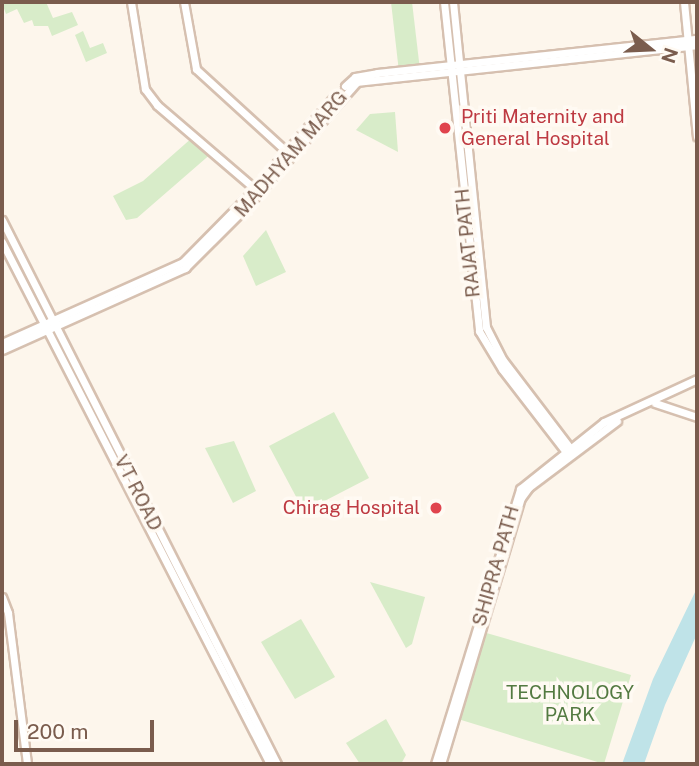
<!DOCTYPE html>
<style>
body{margin:0}
#map{position:relative;width:699px;height:766px;overflow:hidden;background:#fdf6ec;font-family:"Public Sans",sans-serif}
div>[style]{position:absolute}
[style*='--x']{left:calc(var(--x)*1px);top:calc(var(--y)*1px);width:calc(var(--w)*1px);rotate:calc(var(--a)*1deg)}
.green>*{inset:0;background:#d8ecc9}
.water>*{inset:0;background:#bfe3e8}
.roads{filter:drop-shadow(2px 0 #d6c0b0) drop-shadow(-2px 0 #d6c0b0) drop-shadow(0 2px #d6c0b0) drop-shadow(0 -2px #d6c0b0)}
.secondary>*{height:7px;margin:-3.5px;padding:0 3.5px;transform-origin:3.5px;border-radius:3.5px;background:#fff}
.dots>*{width:19px;height:19px;translate:-50% -50%;box-sizing:border-box;border:4px solid #fffaf3;border-radius:50%}
span{translate:-50% -50%;white-space:nowrap;text-align:center;line-height:1.15;-webkit-text-stroke:7px #fffaf3;paint-order:stroke}
.health-label{font-size:19px;color:#be3a42}
.left{translate:0 -50%;text-align:left}
.right{translate:-100% -50%;text-align:right}
.street-label{font-size:19px;color:#7a5c4d}
.park-label{font-size:19px;color:#537a41}
.frame{position:absolute;inset:0;border:4px solid #7a5c4d;pointer-events:none}
.north{position:absolute;left:615px;top:14px;width:70px;height:70px;-webkit-text-stroke:5px #fffaf3;paint-order:stroke;rotate:108deg;font-size:19px;font-weight:700;line-height:28px;text-align:center;color:#7a5c4d}
.north::after{content:'';display:block;margin:auto;width:24px;height:32px;background:#7a5c4d;clip-path:polygon(50% 0,100% 100%,50% 72%,0 100%)}
.scale{position:absolute;left:14px;top:720px;width:140px;height:32px;box-sizing:border-box;border:4px solid #7a5c4d;border-top:0;padding-left:9px;font-size:21px;line-height:24px;white-space:nowrap;color:#7a5c4d;-webkit-text-stroke:5px #fffaf3;paint-order:stroke}
</style>
<div id="map">
<div class="green">
<i style="clip-path:polygon(46px 2px,53px 18px,72px 12px,78px 25px,52px 36px,48px 26px,34px 26px,32px 20px,24px 23px,17px 9px,6px 14px,2px 3px)"></i>
<i style="clip-path:polygon(391px 2px,412px 2px,420px 70px,399px 72px)"></i>
<i style="clip-path:polygon(83px 31px,90px 48px,103px 43px,107px 53px,86px 62px,75px 35px)"></i>
<i style="clip-path:polygon(395px 112px,398px 152px,356px 130px,370px 114px)"></i>
<i style="clip-path:polygon(193px 137px,213px 152px,137px 218px,126px 220px,113px 196px,143px 181px)"></i>
<i style="clip-path:polygon(266px 230px,286px 272px,256px 286px,243px 256px)"></i>
<i style="clip-path:polygon(334px 412px,369px 478px,309px 509px,301px 506px,269px 446px)"></i>
<i style="clip-path:polygon(234px 441px,256px 491px,233px 503px,205px 448px)"></i>
<i style="clip-path:polygon(370px 582px,425px 597px,412px 644px,406px 648px)"></i>
<i style="clip-path:polygon(301px 619px,335px 677px,295px 699px,261px 642px)"></i>
<i style="clip-path:polygon(483px 632px,631px 675px,604px 764px,458px 719px)"></i>
<i style="clip-path:polygon(386px 719px,406px 755px,401px 764px,360px 764px,346px 743px)"></i>
</div>
<div class="water">
<i style="clip-path:polygon(697px 588px,697px 634px,665px 705px,644px 764px,622px 764px,653px 679px)"></i>
</div>
<div class="roads">
<div class="secondary">
<i style="--x:131;--y:2;--w:88;--a:80.9"></i>
<i style="--x:145;--y:89;--w:20;--a:53"></i>
<i style="--x:157;--y:105;--w:129;--a:40.6"></i>
<i style="--x:184;--y:2;--w:68;--a:79.8"></i>
<i style="--x:196;--y:69;--w:126;--a:42.4"></i>
<i style="--x:444;--y:2;--w:331;--a:83.9"></i>
<i style="--x:479;--y:331;--w:44;--a:58.8"></i>
<i style="--x:502;--y:369;--w:105;--a:52.4"></i>
<i style="--x:453;--y:2;--w:327;--a:84.2"></i>
<i style="--x:486;--y:327;--w:37;--a:63"></i>
<i style="--x:503;--y:360;--w:111;--a:52.7"></i>
<i style="--x:684;--y:2;--w:135;--a:84.5"></i>
<i style="--x:345;--y:86;--w:13;--a:-42"></i>
<i style="--x:355;--y:77;--w:22;--a:-10"></i>
<i style="--x:377;--y:73;--w:322;--a:-6.1"></i>
<i style="--x:273;--y:167;--w:93;--a:-48.9"></i>
<i style="--x:2;--y:220;--w:610;--a:63.18"></i>
<i style="--x:2;--y:242;--w:587;--a:62.82"></i>
<i style="--x:2;--y:343;--w:198;--a:-24.1"></i>
<i style="--x:183;--y:262;--w:98;--a:-45.4"></i>
<i style="--x:2;--y:350;--w:201;--a:-24.1"></i>
<i style="--x:185;--y:268;--w:86;--a:-45"></i>
<i style="--x:246;--y:207;--w:167;--a:-48.4"></i>
<i style="--x:357;--y:82;--w:342;--a:-6.2"></i>
<i style="--x:655;--y:403;--w:44;--a:18.4"></i>
<i style="--x:2;--y:597;--w:17;--a:69"></i>
<i style="--x:8;--y:613;--w:152;--a:82.8"></i>
<i style="--x:435;--y:764;--w:288;--a:-72.8"></i>
<i style="--x:520;--y:489;--w:107;--a:-38.6"></i>
<i style="--x:604;--y:422;--w:102;--a:-24.8"></i>
<i style="--x:441;--y:764;--w:278;--a:-73.3"></i>
<i style="--x:521;--y:498;--w:14;--a:-54"></i>
<i style="--x:529;--y:487;--w:110;--a:-36.9"></i>
</div>
</div>
<div class="dots">
<i style="left:445px;top:128px;background:#e0444e"></i>
<i style="left:436px;top:508px;background:#e0444e"></i>
</div>
<div class="health-label">
<span class="left" style="left:461px;top:128px">Priti Maternity and<br>General Hospital</span>
<span class="right" style="left:420px;top:508px">Chirag Hospital</span>
</div>
<div class="street-label">
<span style="left:291px;top:154px;rotate:-49deg">MADHYAM MARG</span>
<span style="left:468px;top:243px;rotate:-96deg">RAJAT PATH</span>
<span style="left:138px;top:493px;rotate:63deg">VT ROAD</span>
<span style="left:496px;top:566px;rotate:-74deg">SHIPRA PATH</span>
</div>
<div class="park-label">
<span style="left:570px;top:704px">TECHNOLOGY<br>PARK</span>
</div>
<div class="frame"></div>
<div class="north">N</div>
<div class="scale">200 m</div>
</div>
